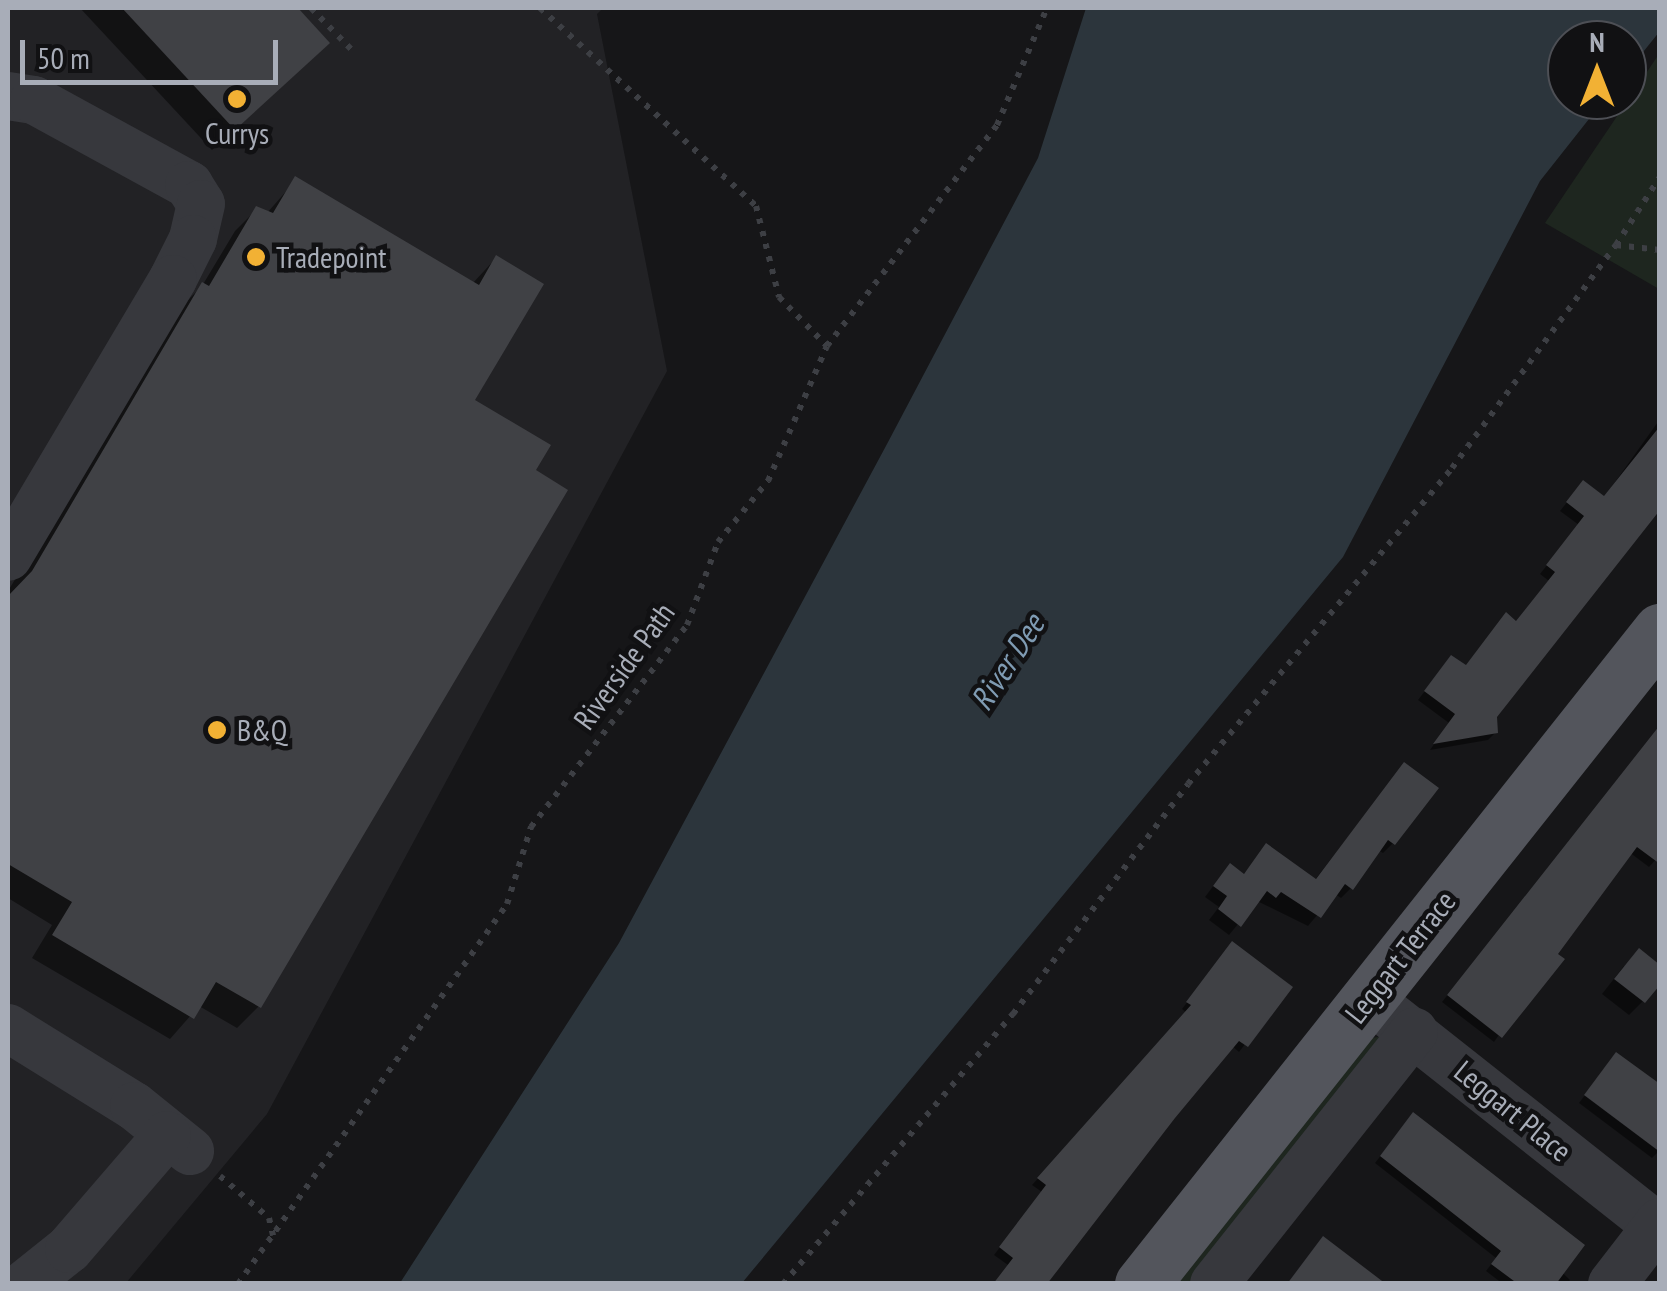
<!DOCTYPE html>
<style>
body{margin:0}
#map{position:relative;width:1667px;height:1291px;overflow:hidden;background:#161618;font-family:"PT Sans Narrow",sans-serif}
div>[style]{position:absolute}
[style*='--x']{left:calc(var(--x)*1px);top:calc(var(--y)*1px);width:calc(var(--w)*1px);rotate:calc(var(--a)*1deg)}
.built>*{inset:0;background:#222225}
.green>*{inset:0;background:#1e261f}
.water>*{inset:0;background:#2c353c}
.shadow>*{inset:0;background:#0007}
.building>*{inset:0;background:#404145}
.path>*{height:6px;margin-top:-3px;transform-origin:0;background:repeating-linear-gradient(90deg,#3d3f44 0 5px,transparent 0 13px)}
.minor>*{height:48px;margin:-24px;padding:0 24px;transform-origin:24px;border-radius:24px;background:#37383d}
.major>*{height:55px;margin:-27.5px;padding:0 27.5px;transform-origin:27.5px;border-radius:27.5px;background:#53555c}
.dots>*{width:28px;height:28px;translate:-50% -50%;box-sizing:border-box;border:5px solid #111113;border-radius:50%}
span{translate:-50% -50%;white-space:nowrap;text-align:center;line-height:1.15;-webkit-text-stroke:9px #111113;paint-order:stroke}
.poi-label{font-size:30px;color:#a8adb8}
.left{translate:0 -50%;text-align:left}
.street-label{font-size:30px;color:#a8adb8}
.water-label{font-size:32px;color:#7f9bb3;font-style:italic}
.frame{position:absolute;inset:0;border:10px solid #a8adb8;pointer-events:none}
.north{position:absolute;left:1547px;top:20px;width:100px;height:100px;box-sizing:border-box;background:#111113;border:2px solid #4d4f55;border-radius:50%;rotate:0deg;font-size:28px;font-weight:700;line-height:40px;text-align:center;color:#a8adb8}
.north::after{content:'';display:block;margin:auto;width:35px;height:45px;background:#f2b134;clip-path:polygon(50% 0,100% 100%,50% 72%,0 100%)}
.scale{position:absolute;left:20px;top:40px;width:258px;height:45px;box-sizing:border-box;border:5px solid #a8adb8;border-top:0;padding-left:12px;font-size:30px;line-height:35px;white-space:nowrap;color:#a8adb8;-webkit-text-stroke:8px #111113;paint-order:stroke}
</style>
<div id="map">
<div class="built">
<i style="clip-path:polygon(8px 8px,603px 8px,597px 14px,667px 371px,267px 1114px,126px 1283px,8px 1284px)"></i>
</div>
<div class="green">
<i style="clip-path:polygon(1659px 54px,1659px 289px,1545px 223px)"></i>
<i style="clip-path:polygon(1383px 1036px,1198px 1283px,1177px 1284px,1372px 1038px)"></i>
</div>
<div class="water">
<i style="clip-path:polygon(1086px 8px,1659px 8px,1660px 31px,1627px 72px,1627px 40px,1567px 40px,1567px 100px,1604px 100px,1540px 181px,1343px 557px,742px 1283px,400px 1283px,619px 943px,887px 444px,1038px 158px)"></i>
</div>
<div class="shadow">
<i style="clip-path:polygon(80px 8px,294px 8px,327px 43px,212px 150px)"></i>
<i style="clip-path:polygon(296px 180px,472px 284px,496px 258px,472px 401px,259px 1006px,237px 1028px,199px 1006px,170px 1039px,32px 958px,52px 925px,8px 898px,8px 591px,181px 307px,202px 286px,235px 231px,257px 209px,267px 213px)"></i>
<i style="clip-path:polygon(1660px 419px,1660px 507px,1494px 716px,1496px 732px,1488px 740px,1430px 750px,1449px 723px,1418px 700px,1444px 666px,1465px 668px,1516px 623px,1549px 581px,1540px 574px,1579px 525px,1560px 511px,1576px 491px,1603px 499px)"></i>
<i style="clip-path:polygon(1660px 729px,1660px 855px,1649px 867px,1629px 852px,1494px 1042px,1442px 1002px)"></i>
<i style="clip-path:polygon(1395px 776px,1393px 843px,1383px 853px,1378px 850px,1351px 888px,1341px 898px,1335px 894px,1308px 926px,1257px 901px,1229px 935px,1209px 920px,1219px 907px,1205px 897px,1220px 877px,1243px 875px,1267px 846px,1314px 881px)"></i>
<i style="clip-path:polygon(1226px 951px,1289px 987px,1239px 1052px,1232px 1046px,1173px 1116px,1008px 1265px,994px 1255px,1042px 1192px,1032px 1185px,1187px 1013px,1182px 1009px)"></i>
<i style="clip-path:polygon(1624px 966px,1643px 1001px,1629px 1015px,1602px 994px)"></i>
<i style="clip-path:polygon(1610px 1062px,1660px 1150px,1652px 1158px,1579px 1103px)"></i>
<i style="clip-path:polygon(1407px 1122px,1570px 1280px,1567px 1284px,1503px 1284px,1486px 1271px,1496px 1258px,1375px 1163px)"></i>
</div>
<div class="building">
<i style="clip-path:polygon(122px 8px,298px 8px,330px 43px,235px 130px)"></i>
<i style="clip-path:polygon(295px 176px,479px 285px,496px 255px,544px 284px,475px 400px,551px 445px,536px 470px,568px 490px,261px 1008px,216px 982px,194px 1019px,52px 935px,72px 902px,8px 864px,8px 596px,32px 571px,202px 282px,209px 286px,256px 206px,273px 213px)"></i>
<i style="clip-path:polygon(1660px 426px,1660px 510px,1497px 717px,1498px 733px,1433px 744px,1455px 714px,1424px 691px,1451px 655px,1466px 665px,1506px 612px,1516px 621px,1555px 572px,1546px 565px,1584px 516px,1566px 502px,1583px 480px,1604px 496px)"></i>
<i style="clip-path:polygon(1660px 725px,1660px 864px,1637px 847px,1558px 954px,1565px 959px,1502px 1038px,1447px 995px)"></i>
<i style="clip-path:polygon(1404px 762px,1439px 788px,1395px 845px,1388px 840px,1353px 890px,1345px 884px,1321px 918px,1281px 892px,1276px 898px,1267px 891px,1241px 927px,1218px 909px,1227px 896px,1213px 886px,1230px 863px,1244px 874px,1266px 843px,1316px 879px)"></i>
<i style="clip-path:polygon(1232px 941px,1293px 987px,1248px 1047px,1239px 1041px,1175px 1118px,1047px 1284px,993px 1284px,1013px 1258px,999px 1247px,1046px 1185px,1037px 1178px,1191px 1005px,1186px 1002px)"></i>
<i style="clip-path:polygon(1639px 948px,1660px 965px,1660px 985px,1645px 1003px,1614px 979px)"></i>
<i style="clip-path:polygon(1616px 1052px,1660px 1084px,1660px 1152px,1584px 1095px)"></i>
<i style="clip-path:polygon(1413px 1112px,1585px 1245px,1556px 1284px,1518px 1284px,1491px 1264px,1501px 1251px,1380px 1156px)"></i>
<i style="clip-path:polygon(1323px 1236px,1386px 1284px,1287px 1284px)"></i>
</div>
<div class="path">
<i style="--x:311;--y:8;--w:57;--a:45.7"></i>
<i style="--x:540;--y:8;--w:293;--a:42.5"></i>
<i style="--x:756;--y:206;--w:94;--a:75.8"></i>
<i style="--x:779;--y:297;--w:69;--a:45.6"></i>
<i style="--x:1616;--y:245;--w:81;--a:-57.1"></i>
<i style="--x:220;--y:1176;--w:65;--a:40.6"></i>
<i style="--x:269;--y:1218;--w:18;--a:77"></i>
<i style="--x:238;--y:1284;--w:466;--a:-54.7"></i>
<i style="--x:507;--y:904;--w:81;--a:-72.7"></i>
<i style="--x:531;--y:827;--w:255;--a:-52.3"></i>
<i style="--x:687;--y:625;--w:89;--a:-69.5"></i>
<i style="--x:718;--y:542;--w:79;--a:-50.7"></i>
<i style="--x:768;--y:481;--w:147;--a:-66.4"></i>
<i style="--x:827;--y:346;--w:279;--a:-52.4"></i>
<i style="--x:997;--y:125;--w:127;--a:-66.9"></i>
<i style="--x:783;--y:1284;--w:355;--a:-49.6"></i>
<i style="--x:1013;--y:1014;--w:289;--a:-52.7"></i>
<i style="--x:1188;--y:784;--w:412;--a:-50.1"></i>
<i style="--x:1452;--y:468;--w:277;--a:-53.7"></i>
<i style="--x:1616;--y:245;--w:44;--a:6.5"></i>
</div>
<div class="minor">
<i style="--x:8;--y:96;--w:26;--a:9"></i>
<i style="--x:34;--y:100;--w:177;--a:28.7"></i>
<i style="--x:189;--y:185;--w:22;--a:58"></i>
<i style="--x:201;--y:204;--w:36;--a:103"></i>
<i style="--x:193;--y:239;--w:45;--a:116.6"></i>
<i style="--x:173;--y:279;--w:323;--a:120.7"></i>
<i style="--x:1368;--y:998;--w:368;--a:38.3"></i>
<i style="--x:8;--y:1028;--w:148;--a:31.8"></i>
<i style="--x:134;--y:1106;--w:72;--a:38.8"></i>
<i style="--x:25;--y:1284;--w:56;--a:-38.5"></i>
<i style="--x:69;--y:1249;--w:150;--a:-49.3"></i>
<i style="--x:1214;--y:1284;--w:322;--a:-51.6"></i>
<i style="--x:1612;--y:1284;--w:78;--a:-52.3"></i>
</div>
<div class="major">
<i style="--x:1142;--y:1284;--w:834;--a:-51.58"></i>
</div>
<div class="dots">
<i style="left:237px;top:99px;background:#f2b134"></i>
<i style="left:256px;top:257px;background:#f2b134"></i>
<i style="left:217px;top:730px;background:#f2b134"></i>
</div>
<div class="poi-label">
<span style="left:237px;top:133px">Currys</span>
<span class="left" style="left:276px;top:257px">Tradepoint</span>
<span class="left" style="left:237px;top:730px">B&amp;Q</span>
</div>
<div class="street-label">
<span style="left:624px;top:666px;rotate:-54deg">Riverside Path</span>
<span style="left:1400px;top:957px;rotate:-52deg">Leggart Terrace</span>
<span style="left:1513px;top:1111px;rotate:39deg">Leggart Place</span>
</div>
<div class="water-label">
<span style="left:1007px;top:662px;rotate:-57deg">River Dee</span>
</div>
<div class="frame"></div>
<div class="north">N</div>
<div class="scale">50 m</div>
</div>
